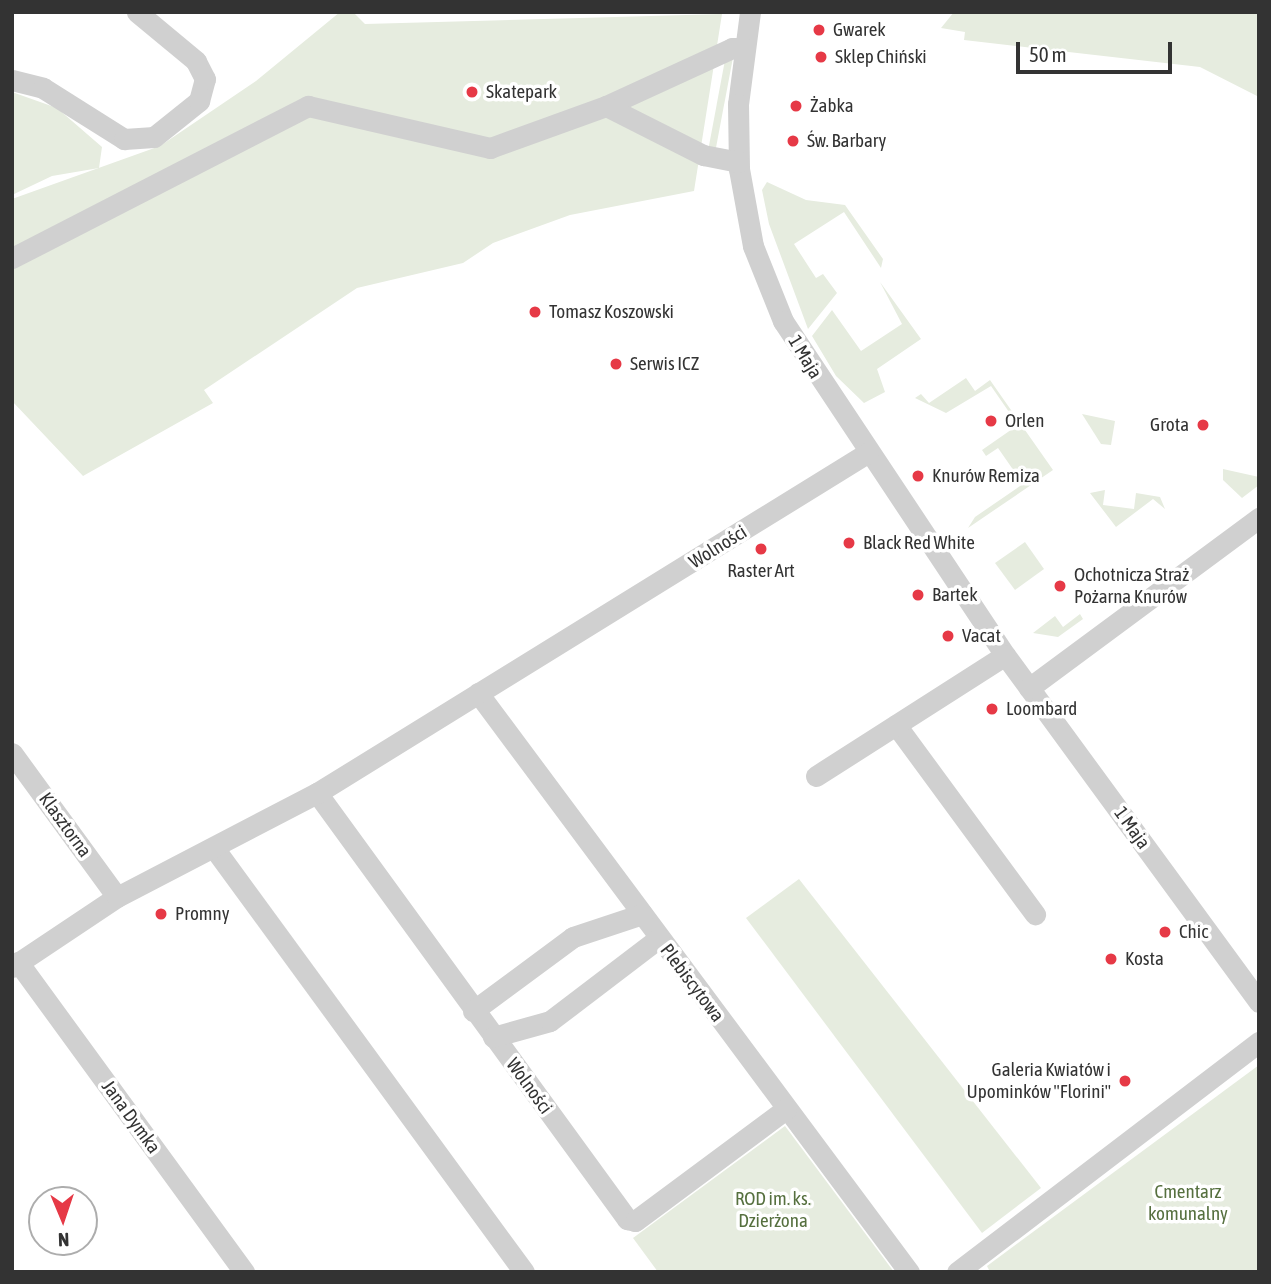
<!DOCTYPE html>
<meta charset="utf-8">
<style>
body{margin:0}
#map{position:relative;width:1271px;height:1284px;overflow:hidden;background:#fff;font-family:"Asap Condensed",sans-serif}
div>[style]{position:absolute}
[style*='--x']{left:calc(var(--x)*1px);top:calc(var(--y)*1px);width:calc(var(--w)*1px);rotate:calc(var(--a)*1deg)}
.green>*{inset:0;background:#e6ecdf}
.minor>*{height:21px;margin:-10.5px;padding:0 10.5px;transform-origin:10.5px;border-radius:10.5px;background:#d0d0d0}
.dots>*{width:19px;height:19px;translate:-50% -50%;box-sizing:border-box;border:4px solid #fff;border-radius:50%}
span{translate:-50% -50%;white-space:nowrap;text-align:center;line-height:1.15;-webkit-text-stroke:7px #fff;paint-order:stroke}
.poi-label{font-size:19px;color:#333}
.left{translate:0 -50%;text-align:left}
.right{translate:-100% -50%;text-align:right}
.street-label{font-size:19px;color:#333}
.park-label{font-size:19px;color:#56703f}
.frame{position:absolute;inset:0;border:14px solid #333;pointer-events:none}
.north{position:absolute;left:28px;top:1186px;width:70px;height:70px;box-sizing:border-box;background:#fff;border:2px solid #adadad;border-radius:50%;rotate:178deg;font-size:19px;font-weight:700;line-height:28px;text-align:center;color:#333}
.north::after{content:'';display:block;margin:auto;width:24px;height:32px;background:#e63946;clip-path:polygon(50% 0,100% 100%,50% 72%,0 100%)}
.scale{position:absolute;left:1016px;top:42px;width:156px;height:32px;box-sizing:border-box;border:4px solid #333;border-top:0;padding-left:9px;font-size:21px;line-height:24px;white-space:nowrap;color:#333;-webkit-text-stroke:5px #fff;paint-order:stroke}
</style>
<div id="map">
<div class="green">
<i style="clip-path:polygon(340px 12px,353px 12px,365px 24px,722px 14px,694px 191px,570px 215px,493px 243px,463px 263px,357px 288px,204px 390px,213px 403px,83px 476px,12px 401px,12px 199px,160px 146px,256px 81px)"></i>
<i style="clip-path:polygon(954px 12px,1259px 12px,1259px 97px,1200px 67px,964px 40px,965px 32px,941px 28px)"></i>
<i style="clip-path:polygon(734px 52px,715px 153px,708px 151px,725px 60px)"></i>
<i style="clip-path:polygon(12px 92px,57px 108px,102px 147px,99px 168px,52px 176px,12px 195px)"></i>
<i style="clip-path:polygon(767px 182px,806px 200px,845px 205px,883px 259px,881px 268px,844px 212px,794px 244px,816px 278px,823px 274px,837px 293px,808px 329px,769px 224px,762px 190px)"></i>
<i style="clip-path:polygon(880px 282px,921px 339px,877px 369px,885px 392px,864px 403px,836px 376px,812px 336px,832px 310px,861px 351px,902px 324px)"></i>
<i style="clip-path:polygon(966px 378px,975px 391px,990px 380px,1053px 470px,968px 528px,975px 517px,1023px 484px,998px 448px,986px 456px,982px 450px,1018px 425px,991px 386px,946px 413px,915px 398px,921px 394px,929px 403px)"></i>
<i style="clip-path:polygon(1082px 414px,1115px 421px,1111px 445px,1101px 444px)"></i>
<i style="clip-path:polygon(1223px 469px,1259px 477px,1259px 485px,1242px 498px,1223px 480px)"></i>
<i style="clip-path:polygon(1105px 490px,1103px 505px,1134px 509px,1136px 493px,1160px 497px,1165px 509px,1153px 499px,1116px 527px,1090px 493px)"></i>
<i style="clip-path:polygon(1025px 542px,1044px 569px,1015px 590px,995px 563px)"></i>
<i style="clip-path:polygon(1080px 614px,1083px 619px,1058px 637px,1033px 633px,1055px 616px,1063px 627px)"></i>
<i style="clip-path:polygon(799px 879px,1041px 1188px,982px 1233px,746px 918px)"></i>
<i style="clip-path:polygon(1259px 1065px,1259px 1272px,990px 1272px,987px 1266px)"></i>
<i style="clip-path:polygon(785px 1126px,894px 1272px,658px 1272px,633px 1238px)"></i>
</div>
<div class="minor">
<i style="--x:750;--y:12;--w:93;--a:97.4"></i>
<i style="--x:738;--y:104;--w:65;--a:89.1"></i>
<i style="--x:739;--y:169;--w:78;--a:79.7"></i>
<i style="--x:753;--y:246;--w:81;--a:68.2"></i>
<i style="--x:783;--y:321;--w:401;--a:56.4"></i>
<i style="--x:1005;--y:655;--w:430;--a:53.8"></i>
<i style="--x:12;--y:80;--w:32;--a:14"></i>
<i style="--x:43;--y:88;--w:96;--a:32.2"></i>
<i style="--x:124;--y:139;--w:30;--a:-4"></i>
<i style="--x:154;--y:137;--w:58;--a:-38.7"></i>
<i style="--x:199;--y:101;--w:23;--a:-75"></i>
<i style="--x:205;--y:79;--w:20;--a:-117"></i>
<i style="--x:196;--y:61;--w:77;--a:-140.3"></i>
<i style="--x:606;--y:106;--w:139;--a:-24.7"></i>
<i style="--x:732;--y:48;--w:12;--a:0"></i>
<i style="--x:12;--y:258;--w:333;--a:-27.2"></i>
<i style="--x:308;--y:106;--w:187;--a:13"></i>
<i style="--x:490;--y:148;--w:123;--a:-19.9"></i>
<i style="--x:606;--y:106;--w:109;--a:26.8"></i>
<i style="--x:703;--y:155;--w:36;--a:11"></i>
<i style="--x:1029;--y:688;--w:286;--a:-36.5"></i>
<i style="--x:478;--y:693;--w:722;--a:53.34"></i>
<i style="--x:896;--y:725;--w:235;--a:53.7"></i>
<i style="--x:12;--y:753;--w:178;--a:53.9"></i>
<i style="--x:816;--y:776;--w:224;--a:-32.6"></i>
<i style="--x:317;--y:793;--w:527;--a:53.96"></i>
<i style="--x:627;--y:1219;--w:8;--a:14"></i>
<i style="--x:635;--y:1221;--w:188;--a:-36.6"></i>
<i style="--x:214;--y:848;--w:525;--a:53.83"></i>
<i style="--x:18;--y:962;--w:384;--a:53.9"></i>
<i style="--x:12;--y:967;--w:126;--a:-33.7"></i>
<i style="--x:117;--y:897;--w:225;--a:-27.5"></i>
<i style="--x:317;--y:793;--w:647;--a:-31.72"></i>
<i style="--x:473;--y:1011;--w:124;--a:-36.5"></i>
<i style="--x:573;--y:937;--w:73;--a:-18.4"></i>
<i style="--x:493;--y:1037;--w:59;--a:-15.7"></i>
<i style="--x:550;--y:1021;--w:137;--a:-37.3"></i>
<i style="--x:957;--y:1272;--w:380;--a:-37.3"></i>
</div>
<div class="dots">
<i style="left:819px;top:30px;background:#e63946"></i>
<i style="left:821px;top:57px;background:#e63946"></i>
<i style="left:472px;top:92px;background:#e63946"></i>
<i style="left:796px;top:106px;background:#e63946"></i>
<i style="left:793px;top:141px;background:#e63946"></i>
<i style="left:535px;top:312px;background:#e63946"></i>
<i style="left:616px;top:364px;background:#e63946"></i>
<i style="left:991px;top:421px;background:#e63946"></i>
<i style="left:1203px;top:425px;background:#e63946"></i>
<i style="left:918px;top:476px;background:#e63946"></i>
<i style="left:849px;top:543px;background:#e63946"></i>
<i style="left:761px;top:549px;background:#e63946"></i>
<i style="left:1060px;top:586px;background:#e63946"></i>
<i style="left:918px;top:595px;background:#e63946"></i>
<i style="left:948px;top:636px;background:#e63946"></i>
<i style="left:992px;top:709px;background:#e63946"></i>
<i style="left:161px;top:914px;background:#e63946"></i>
<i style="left:1165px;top:932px;background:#e63946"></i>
<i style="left:1111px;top:959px;background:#e63946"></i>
<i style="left:1125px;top:1081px;background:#e63946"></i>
</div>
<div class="poi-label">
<span class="left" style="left:833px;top:30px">Gwarek</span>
<span class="left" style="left:835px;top:57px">Sklep Chiński</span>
<span class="left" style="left:486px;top:92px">Skatepark</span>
<span class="left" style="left:810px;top:106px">Żabka</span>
<span class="left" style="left:807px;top:141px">Św. Barbary</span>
<span class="left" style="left:549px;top:312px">Tomasz Koszowski</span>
<span class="left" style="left:630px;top:364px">Serwis ICZ</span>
<span class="left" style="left:1005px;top:421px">Orlen</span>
<span class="right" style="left:1189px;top:425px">Grota</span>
<span class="left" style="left:932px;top:476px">Knurów Remiza</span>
<span class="left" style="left:863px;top:543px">Black Red White</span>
<span style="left:761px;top:571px">Raster Art</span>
<span class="left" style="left:1074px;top:586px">Ochotnicza Straż<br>Pożarna Knurów</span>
<span class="left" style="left:932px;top:595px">Bartek</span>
<span class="left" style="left:962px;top:636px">Vacat</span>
<span class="left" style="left:1006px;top:709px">Loombard</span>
<span class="left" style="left:175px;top:914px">Promny</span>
<span class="left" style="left:1179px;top:932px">Chic</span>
<span class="left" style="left:1125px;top:959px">Kosta</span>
<span class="right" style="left:1111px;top:1081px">Galeria Kwiatów i<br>Upominków "Florini"</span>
</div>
<div class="street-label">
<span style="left:805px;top:357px;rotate:59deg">1 Maja</span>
<span style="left:718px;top:547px;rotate:-32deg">Wolności</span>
<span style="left:65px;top:825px;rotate:54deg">Klasztorna</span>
<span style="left:1132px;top:828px;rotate:54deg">1 Maja</span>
<span style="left:692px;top:983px;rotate:53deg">Plebiscytowa</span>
<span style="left:529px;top:1086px;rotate:54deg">Wolności</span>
<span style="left:131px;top:1117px;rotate:54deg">Jana Dymka</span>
</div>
<div class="park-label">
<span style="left:1188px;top:1203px">Cmentarz<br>komunalny</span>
<span style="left:773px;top:1210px">ROD im. ks.<br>Dzierżona</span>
</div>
<div class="frame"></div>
<div class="north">N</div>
<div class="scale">50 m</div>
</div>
